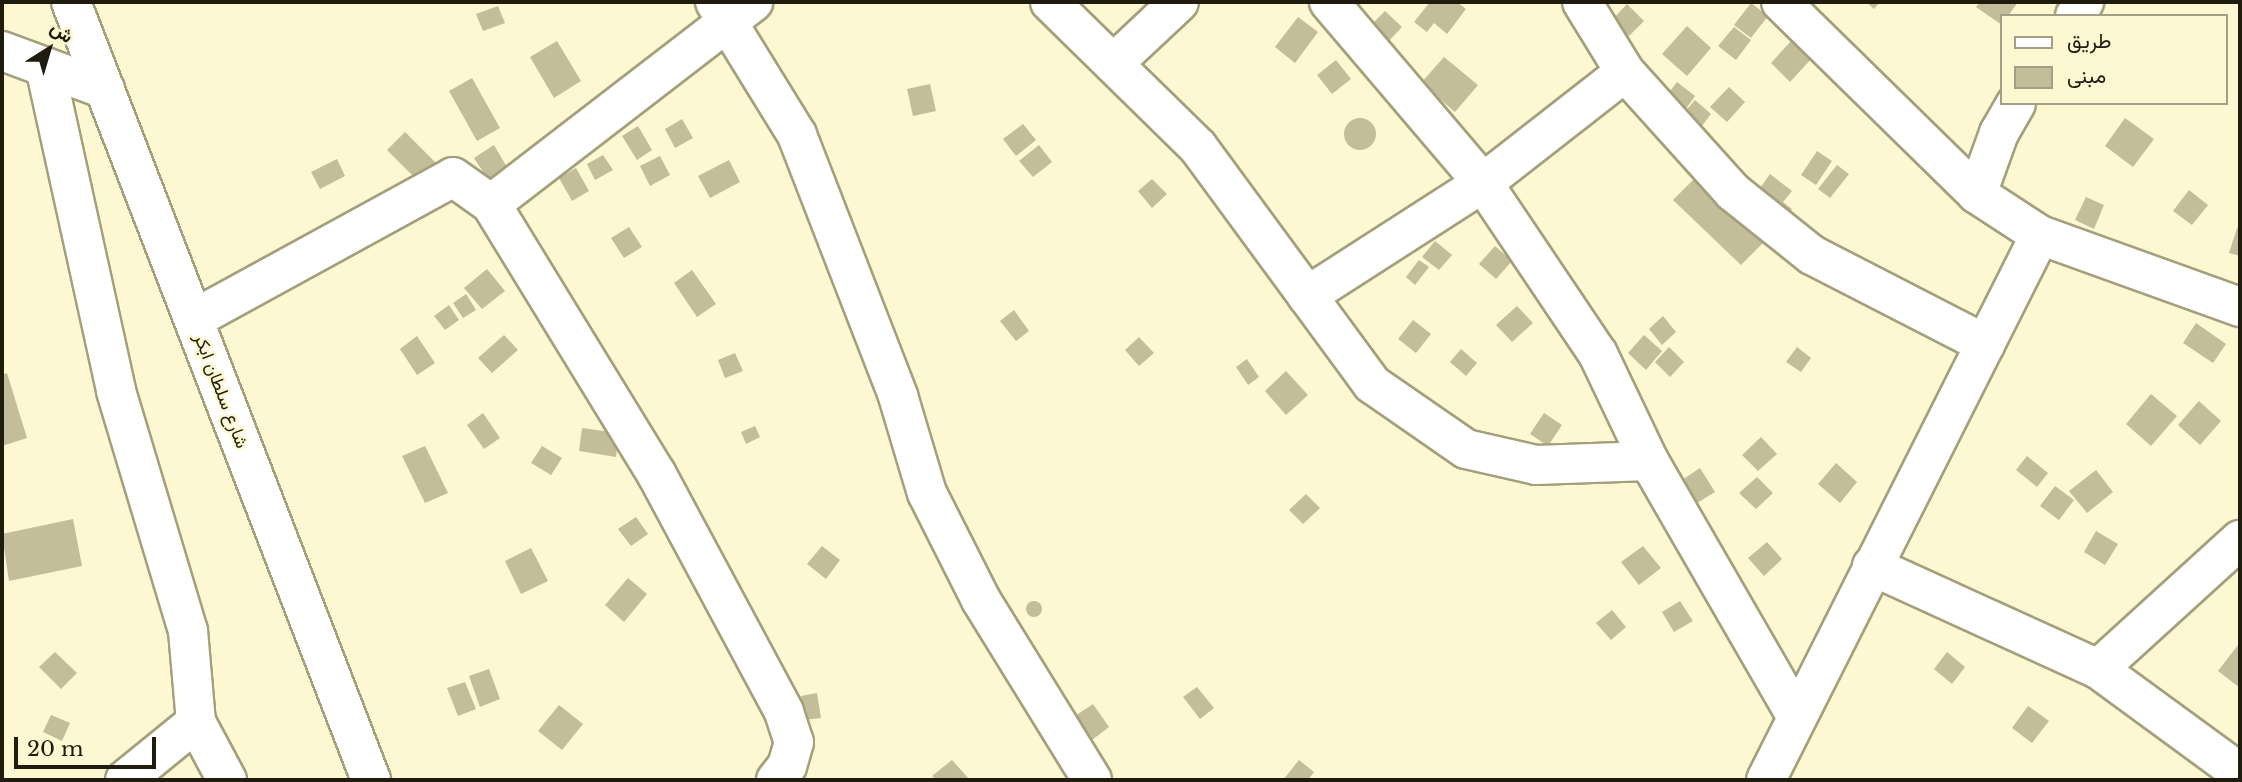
<!DOCTYPE html>
<meta charset="utf-8">
<style>
body{margin:0}
#map{position:relative;width:2242px;height:782px;overflow:hidden;background:#fdf7d2;font-family:"Libre Baskerville",Vazirmatn,serif}
div>[style]{position:absolute}
[style*='--x']{left:calc(var(--x)*1px);top:calc(var(--y)*1px);width:calc(var(--w)*1px);rotate:calc(var(--a)*1deg)}
.building>*{inset:0;background:#c3bd9a}
.round{border-radius:50%}
.roads{filter:drop-shadow(2px 0 #a49f7c) drop-shadow(-2px 0 #a49f7c) drop-shadow(0 2px #a49f7c) drop-shadow(0 -2px #a49f7c)}
.minor>*{height:38px;margin:-19px;padding:0 19px;transform-origin:19px;border-radius:19px;background:#fff}
.trunk>*{height:38px;margin:-19px;padding:0 19px;transform-origin:19px;border-radius:19px;background:#fff}
span{translate:-50% -50%;white-space:nowrap;text-align:center;line-height:1.15;-webkit-text-stroke:5px #fdf7d2;paint-order:stroke}
.street-label{font-size:18px;color:#1f1c0f}
.frame{position:absolute;inset:0;border:4px solid #1f1c0f;pointer-events:none}
.legend{position:absolute;left:2000px;top:14px;width:228px;height:91px;box-sizing:border-box;background:#fdf7d2;border:2px solid #a49f84;margin:0;padding:9px 12px;list-style:none;font-size:21px;color:#1f1c0f}
.legend li{display:flex;align-items:center;gap:14px;height:35px}
.legend b{width:35px;border:2px solid #a49f84}
.north{position:absolute;left:14px;top:14px;width:70px;height:70px;-webkit-text-stroke:5px #fdf7d2;paint-order:stroke;rotate:37deg;font-size:19px;font-weight:700;line-height:28px;text-align:center;color:#1f1c0f}
.north::after{content:'';display:block;margin:auto;width:24px;height:32px;background:#1f1c0f;clip-path:polygon(50% 0,100% 100%,50% 72%,0 100%)}
.scale{position:absolute;left:14px;top:737px;width:142px;height:32px;box-sizing:border-box;border:4px solid #1f1c0f;border-top:0;padding-left:9px;font-size:21px;line-height:24px;white-space:nowrap;color:#1f1c0f;-webkit-text-stroke:5px #fdf7d2;paint-order:stroke}
</style>
<div id="map">
<div class="building">
<i style="clip-path:polygon(1430px 2px,1457px 2px,1466px 9px,1447px 34px,1434px 23px,1427px 32px,1414px 22px)"></i>
<i style="clip-path:polygon(1866px 2px,1880px 2px,1874px 9px)"></i>
<i style="clip-path:polygon(1980px 2px,2018px 2px,2008px 16px,2002px 16px,2002px 25px,1976px 7px)"></i>
<i style="clip-path:polygon(1751px 3px,1768px 16px,1751px 38px,1734px 25px)"></i>
<i style="clip-path:polygon(1627px 4px,1644px 21px,1629px 36px,1612px 20px)"></i>
<i style="clip-path:polygon(498px 6px,505px 23px,483px 31px,476px 14px)"></i>
<i style="clip-path:polygon(1385px 11px,1402px 27px,1386px 44px,1368px 28px)"></i>
<i style="clip-path:polygon(1298px 17px,1318px 32px,1295px 63px,1275px 47px)"></i>
<i style="clip-path:polygon(1687px 26px,1711px 48px,1687px 76px,1662px 54px)"></i>
<i style="clip-path:polygon(1734px 27px,1751px 40px,1736px 60px,1718px 46px)"></i>
<i style="clip-path:polygon(1792px 40px,1812px 58px,1790px 82px,1771px 63px)"></i>
<i style="clip-path:polygon(557px 41px,581px 81px,554px 98px,530px 57px)"></i>
<i style="clip-path:polygon(1444px 57px,1478px 85px,1455px 112px,1421px 83px)"></i>
<i style="clip-path:polygon(1336px 60px,1351px 79px,1332px 94px,1317px 75px)"></i>
<i style="clip-path:polygon(472px 78px,500px 128px,477px 141px,449px 91px)"></i>
<i style="clip-path:polygon(1677px 82px,1695px 96px,1683px 113px,1665px 98px)"></i>
<i style="clip-path:polygon(930px 84px,936px 111px,913px 116px,907px 89px)"></i>
<i style="clip-path:polygon(1729px 87px,1745px 102px,1727px 122px,1710px 107px)"></i>
<i style="clip-path:polygon(1695px 100px,1711px 114px,1698px 131px,1681px 116px)"></i>
<i class="round" style="left:1344px;top:118px;width:32px;height:32px"></i>
<i style="clip-path:polygon(2125px 118px,2154px 139px,2133px 167px,2105px 146px)"></i>
<i style="clip-path:polygon(682px 119px,693px 138px,675px 148px,665px 129px)"></i>
<i style="clip-path:polygon(1023px 124px,1036px 140px,1016px 156px,1003px 139px)"></i>
<i style="clip-path:polygon(638px 126px,652px 150px,637px 160px,622px 136px)"></i>
<i style="clip-path:polygon(405px 132px,439px 166px,421px 184px,387px 150px)"></i>
<i style="clip-path:polygon(494px 145px,508px 169px,489px 181px,474px 158px)"></i>
<i style="clip-path:polygon(1039px 145px,1052px 162px,1033px 177px,1019px 161px)"></i>
<i style="clip-path:polygon(1817px 151px,1832px 161px,1816px 185px,1801px 175px)"></i>
<i style="clip-path:polygon(603px 155px,613px 170px,595px 180px,587px 164px)"></i>
<i style="clip-path:polygon(660px 156px,670px 175px,650px 186px,640px 166px)"></i>
<i style="clip-path:polygon(337px 159px,345px 176px,320px 189px,311px 172px)"></i>
<i style="clip-path:polygon(729px 160px,740px 182px,710px 198px,698px 176px)"></i>
<i style="clip-path:polygon(1837px 165px,1849px 174px,1830px 198px,1818px 189px)"></i>
<i style="clip-path:polygon(576px 168px,589px 191px,572px 201px,559px 178px)"></i>
<i style="clip-path:polygon(1702px 171px,1769px 237px,1741px 265px,1673px 200px)"></i>
<i style="clip-path:polygon(1770px 174px,1792px 191px,1783px 202px,1792px 209px,1780px 224px,1751px 201px)"></i>
<i style="clip-path:polygon(1152px 179px,1167px 194px,1152px 208px,1138px 191px)"></i>
<i style="clip-path:polygon(2189px 190px,2208px 205px,2192px 225px,2173px 211px)"></i>
<i style="clip-path:polygon(2086px 197px,2104px 205px,2094px 229px,2075px 220px)"></i>
<i style="clip-path:polygon(629px 227px,642px 247px,624px 258px,611px 238px)"></i>
<i style="clip-path:polygon(2237px 228px,2240px 229px,2240px 256px,2229px 253px)"></i>
<i style="clip-path:polygon(1435px 241px,1452px 255px,1439px 270px,1422px 257px)"></i>
<i style="clip-path:polygon(1495px 246px,1512px 261px,1496px 279px,1479px 264px)"></i>
<i style="clip-path:polygon(1419px 260px,1429px 267px,1415px 285px,1406px 277px)"></i>
<i style="clip-path:polygon(487px 269px,505px 291px,482px 309px,464px 288px)"></i>
<i style="clip-path:polygon(692px 270px,716px 304px,697px 317px,674px 283px)"></i>
<i style="clip-path:polygon(466px 294px,476px 310px,463px 318px,453px 303px)"></i>
<i style="clip-path:polygon(449px 305px,459px 320px,445px 330px,434px 316px)"></i>
<i style="clip-path:polygon(1517px 306px,1533px 323px,1512px 342px,1496px 325px)"></i>
<i style="clip-path:polygon(1014px 310px,1029px 331px,1016px 341px,1000px 321px)"></i>
<i style="clip-path:polygon(1663px 316px,1676px 332px,1662px 345px,1649px 329px)"></i>
<i style="clip-path:polygon(1413px 320px,1431px 334px,1416px 353px,1398px 339px)"></i>
<i style="clip-path:polygon(2196px 323px,2226px 344px,2213px 363px,2183px 343px)"></i>
<i style="clip-path:polygon(504px 335px,518px 350px,492px 373px,478px 358px)"></i>
<i style="clip-path:polygon(1644px 335px,1662px 351px,1646px 370px,1628px 353px)"></i>
<i style="clip-path:polygon(417px 336px,435px 363px,417px 375px,400px 349px)"></i>
<i style="clip-path:polygon(1139px 337px,1154px 353px,1139px 366px,1125px 350px)"></i>
<i style="clip-path:polygon(1669px 347px,1684px 362px,1670px 377px,1655px 362px)"></i>
<i style="clip-path:polygon(1797px 347px,1811px 358px,1801px 372px,1786px 362px)"></i>
<i style="clip-path:polygon(1461px 349px,1477px 363px,1466px 376px,1450px 362px)"></i>
<i style="clip-path:polygon(735px 353px,743px 371px,725px 378px,718px 360px)"></i>
<i style="clip-path:polygon(1247px 359px,1259px 377px,1248px 385px,1236px 367px)"></i>
<i style="clip-path:polygon(1286px 371px,1308px 395px,1286px 415px,1265px 391px)"></i>
<i style="clip-path:polygon(7px 373px,27px 438px,2px 446px,2px 375px)"></i>
<i style="clip-path:polygon(2151px 394px,2177px 416px,2151px 446px,2126px 424px)"></i>
<i style="clip-path:polygon(2199px 401px,2221px 421px,2200px 445px,2178px 425px)"></i>
<i style="clip-path:polygon(483px 413px,500px 438px,484px 449px,467px 425px)"></i>
<i style="clip-path:polygon(1544px 413px,1562px 425px,1548px 446px,1530px 434px)"></i>
<i style="clip-path:polygon(755px 426px,760px 437px,746px 444px,741px 432px)"></i>
<i style="clip-path:polygon(582px 428px,619px 433px,616px 457px,579px 451px)"></i>
<i style="clip-path:polygon(1761px 437px,1777px 454px,1758px 471px,1742px 455px)"></i>
<i style="clip-path:polygon(425px 446px,448px 493px,425px 503px,402px 456px)"></i>
<i style="clip-path:polygon(542px 446px,562px 458px,551px 475px,531px 463px)"></i>
<i style="clip-path:polygon(2027px 456px,2048px 473px,2037px 487px,2016px 470px)"></i>
<i style="clip-path:polygon(1836px 463px,1857px 482px,1840px 503px,1818px 484px)"></i>
<i style="clip-path:polygon(1700px 468px,1715px 492px,1697px 503px,1682px 480px)"></i>
<i style="clip-path:polygon(2096px 470px,2113px 492px,2087px 513px,2069px 491px)"></i>
<i style="clip-path:polygon(1757px 477px,1773px 493px,1756px 509px,1739px 493px)"></i>
<i style="clip-path:polygon(2055px 486px,2074px 500px,2059px 520px,2040px 506px)"></i>
<i style="clip-path:polygon(1306px 494px,1320px 508px,1303px 524px,1289px 510px)"></i>
<i style="clip-path:polygon(636px 517px,648px 534px,631px 546px,618px 529px)"></i>
<i style="clip-path:polygon(73px 519px,82px 566px,9px 581px,2px 534px)"></i>
<i style="clip-path:polygon(2096px 531px,2118px 544px,2105px 565px,2084px 552px)"></i>
<i style="clip-path:polygon(1767px 542px,1782px 559px,1764px 576px,1748px 558px)"></i>
<i style="clip-path:polygon(822px 546px,840px 560px,826px 579px,807px 564px)"></i>
<i style="clip-path:polygon(1643px 546px,1661px 568px,1639px 585px,1621px 562px)"></i>
<i style="clip-path:polygon(531px 548px,548px 581px,521px 594px,505px 561px)"></i>
<i style="clip-path:polygon(628px 578px,647px 594px,624px 622px,605px 605px)"></i>
<i style="clip-path:polygon(1680px 601px,1693px 621px,1674px 632px,1662px 612px)"></i>
<i class="round" style="left:1026px;top:601px;width:16px;height:16px"></i>
<i style="clip-path:polygon(1612px 610px,1626px 627px,1611px 640px,1596px 623px)"></i>
<i style="clip-path:polygon(2238px 645px,2240px 647px,2240px 688px,2218px 671px)"></i>
<i style="clip-path:polygon(55px 652px,77px 673px,61px 689px,39px 667px)"></i>
<i style="clip-path:polygon(1947px 652px,1965px 667px,1952px 684px,1934px 669px)"></i>
<i style="clip-path:polygon(489px 669px,500px 699px,480px 707px,469px 676px)"></i>
<i style="clip-path:polygon(465px 682px,476px 709px,458px 716px,447px 688px)"></i>
<i style="clip-path:polygon(1197px 687px,1214px 708px,1200px 719px,1183px 697px)"></i>
<i style="clip-path:polygon(817px 693px,821px 718px,804px 720px,801px 696px)"></i>
<i style="clip-path:polygon(1093px 704px,1109px 727px,1092px 740px,1075px 716px)"></i>
<i style="clip-path:polygon(559px 705px,583px 724px,562px 750px,538px 731px)"></i>
<i style="clip-path:polygon(2028px 706px,2049px 721px,2032px 743px,2012px 728px)"></i>
<i style="clip-path:polygon(51px 715px,70px 723px,62px 741px,43px 732px)"></i>
<i style="clip-path:polygon(952px 760px,970px 780px,936px 780px,932px 776px)"></i>
<i style="clip-path:polygon(1299px 760px,1314px 772px,1308px 780px,1283px 780px)"></i>
</div>
<div class="roads">
<div class="minor">
<i style="--x:715;--y:2;--w:156;--a:58.3"></i>
<i style="--x:797;--y:135;--w:280;--a:68.8"></i>
<i style="--x:898;--y:396;--w:101;--a:73.4"></i>
<i style="--x:927;--y:493;--w:120;--a:63.2"></i>
<i style="--x:981;--y:600;--w:211;--a:58.3"></i>
<i style="--x:1050;--y:2;--w:207;--a:44.4"></i>
<i style="--x:1198;--y:147;--w:294;--a:53.7"></i>
<i style="--x:1372;--y:384;--w:114;--a:34.7"></i>
<i style="--x:1466;--y:449;--w:72;--a:12.9"></i>
<i style="--x:1536;--y:465;--w:113;--a:-2"></i>
<i style="--x:1329;--y:2;--w:238;--a:49.6"></i>
<i style="--x:1483;--y:183;--w:206;--a:56.1"></i>
<i style="--x:1598;--y:354;--w:119;--a:64.5"></i>
<i style="--x:1649;--y:461;--w:294;--a:60"></i>
<i style="--x:1582;--y:2;--w:82;--a:58.4"></i>
<i style="--x:1625;--y:72;--w:161;--a:48"></i>
<i style="--x:1733;--y:192;--w:101;--a:38.6"></i>
<i style="--x:1812;--y:255;--w:195;--a:27.2"></i>
<i style="--x:1781;--y:2;--w:274;--a:44.4"></i>
<i style="--x:1977;--y:194;--w:75;--a:33.1"></i>
<i style="--x:2040;--y:235;--w:213;--a:19.8"></i>
<i style="--x:2075;--y:16;--w:17;--a:-57"></i>
<i style="--x:2;--y:51;--w:110;--a:20.3"></i>
<i style="--x:1114;--y:63;--w:89;--a:-43.2"></i>
<i style="--x:45;--y:67;--w:332;--a:77.6"></i>
<i style="--x:116;--y:391;--w:251;--a:73.3"></i>
<i style="--x:188;--y:631;--w:91;--a:85"></i>
<i style="--x:196;--y:722;--w:66;--a:61.9"></i>
<i style="--x:1977;--y:194;--w:65;--a:-70.2"></i>
<i style="--x:1999;--y:133;--w:34;--a:-60"></i>
<i style="--x:491;--y:204;--w:331;--a:-37.6"></i>
<i style="--x:1307;--y:296;--w:209;--a:-32.7"></i>
<i style="--x:1483;--y:183;--w:180;--a:-38"></i>
<i style="--x:194;--y:319;--w:295;--a:-28.7"></i>
<i style="--x:453;--y:177;--w:47;--a:35.4"></i>
<i style="--x:491;--y:204;--w:316;--a:58.5"></i>
<i style="--x:656;--y:473;--w:271;--a:61.8"></i>
<i style="--x:784;--y:712;--w:32;--a:72"></i>
<i style="--x:794;--y:742;--w:25;--a:106"></i>
<i style="--x:787;--y:766;--w:18;--a:128"></i>
<i style="--x:1872;--y:566;--w:248;--a:24.5"></i>
<i style="--x:2098;--y:669;--w:176;--a:36.2"></i>
<i style="--x:2098;--y:669;--w:192;--a:-42.3"></i>
<i style="--x:125;--y:780;--w:92;--a:-39.2"></i>
<i style="--x:1766;--y:780;--w:610;--a:-63.31"></i>
</div>
<div class="trunk">
<i style="--x:71;--y:2;--w:834;--a:68.91"></i>
</div>
</div>
<div class="street-label">
<span style="left:221px;top:391px;rotate:69deg">شارع سلطان ابكر</span>
</div>
<div class="frame"></div>
<ul class="legend">
<li><b style="height:9px;background:#fff"></b>طريق</li>
<li><b style="height:19px;background:#c3bd9a"></b>مبنى</li>
</ul>
<div class="north">ش</div>
<div class="scale">20 m</div>
</div>
